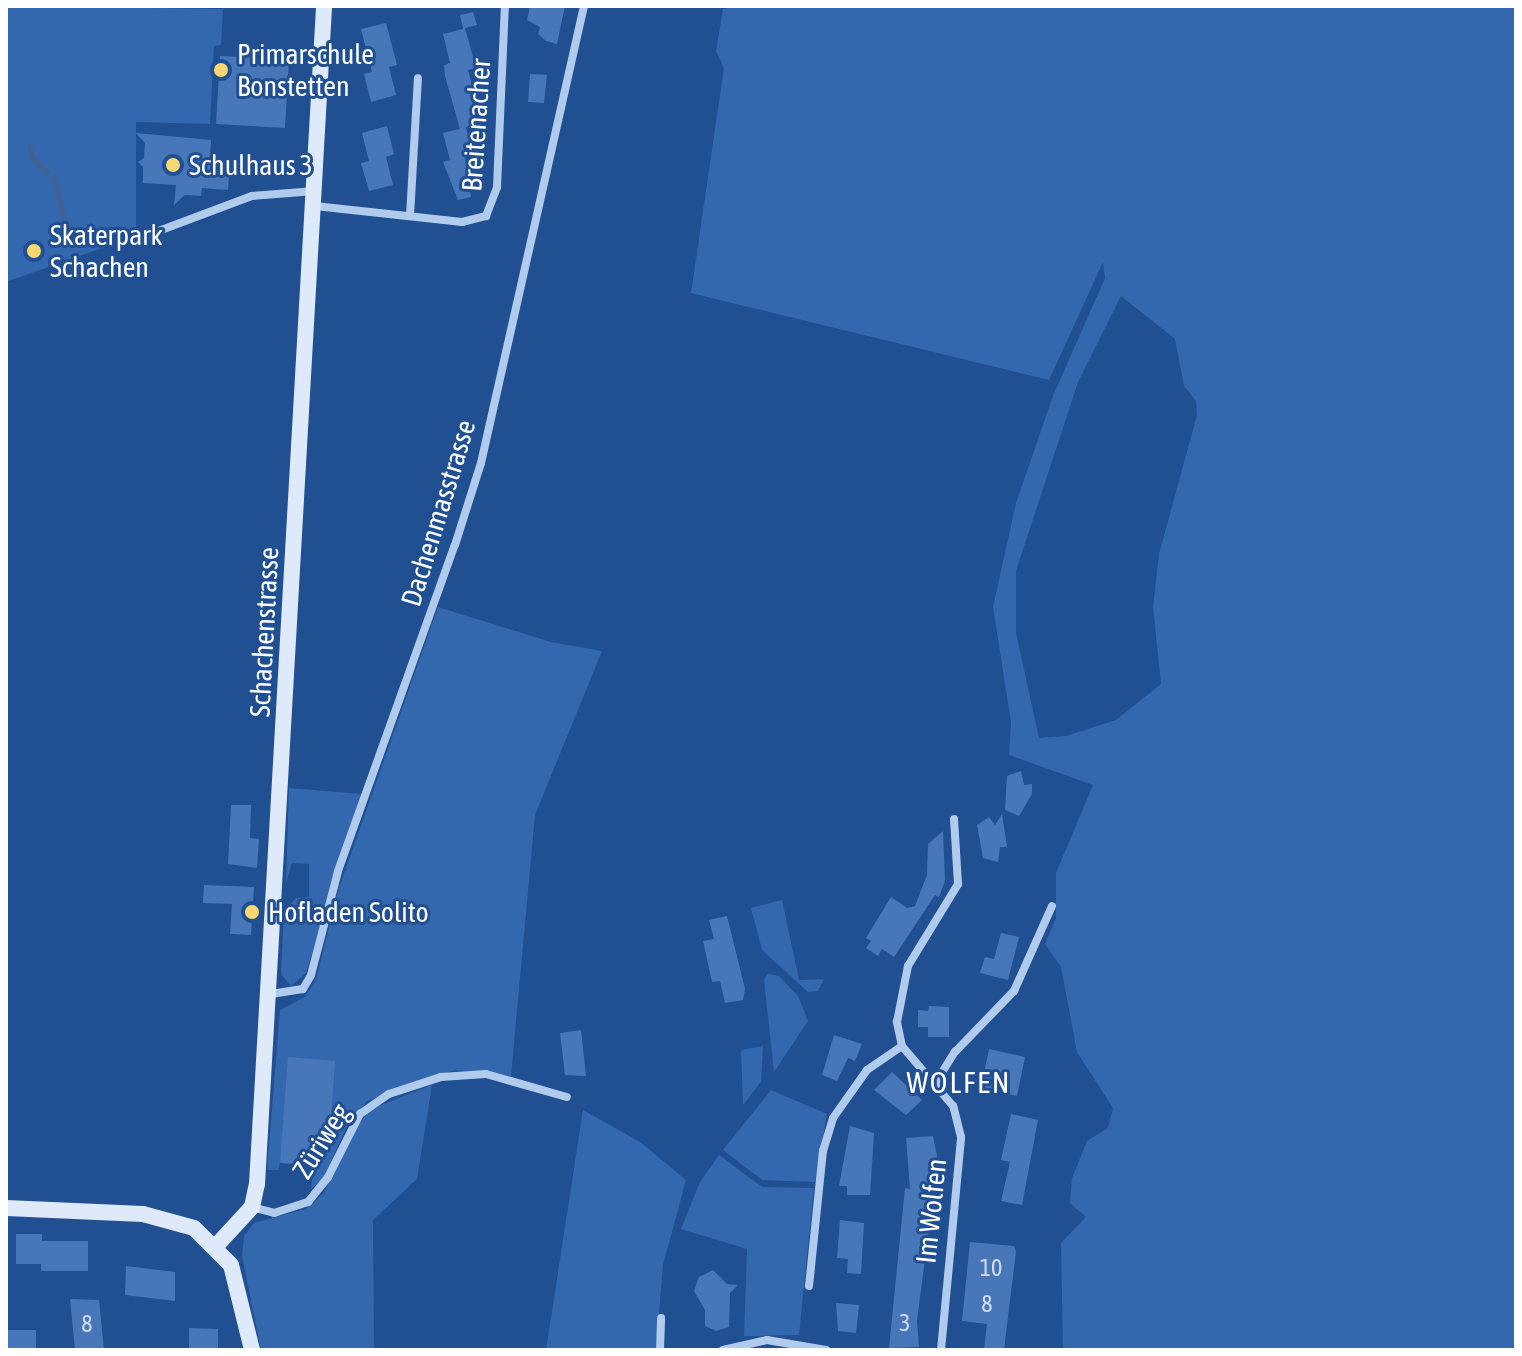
<!DOCTYPE html>
<meta charset="utf-8">
<style>
body{margin:0}
#map{position:relative;width:1522px;height:1356px;overflow:hidden;background:#204f92;font-family:"Asap Condensed",sans-serif}
div>[style]{position:absolute}
[style*='--x']{left:calc(var(--x)*1px);top:calc(var(--y)*1px);width:calc(var(--w)*1px);rotate:calc(var(--a)*1deg)}
.green>*{inset:0;background:#3368af}
.stream>*{height:5px;margin:-2.5px;padding:0 2.5px;transform-origin:2.5px;border-radius:2.5px;background:#416293}
.building>*{inset:0;background:#4877b9}
.street>*{height:8px;margin:-4px;padding:0 4px;transform-origin:4px;border-radius:4px;background:#b1cbed}
.secondary>*{height:16px;margin:-8px;padding:0 8px;transform-origin:8px;border-radius:8px;background:#dee9fa}
.dots>*{width:22px;height:22px;translate:-50% -50%;box-sizing:border-box;border:4px solid #204f92;border-radius:50%}
span{translate:-50% -50%;white-space:nowrap;text-align:center;line-height:1.15;-webkit-text-stroke:6px #204f92;paint-order:stroke}
.number-label{font-size:24px;color:#d1ddee}
.number-label span{-webkit-text-stroke-width:0}
.poi-label{font-size:28px;color:#fff}
.left{translate:0 -50%;text-align:left}
.street-label{font-size:28px;color:#fff}
.neighbourhood-label{font-size:30px;color:#fff;letter-spacing:2px}
.frame{position:absolute;inset:0;border:8px solid #fff;pointer-events:none}
</style>
<div id="map">
<div class="green">
<i style="clip-path:polygon(6px 6px,223px 9px,221px 45px,214px 46px,210px 124px,136px 122px,136px 236px,6px 282px)"></i>
<i style="clip-path:polygon(evenodd,739px 6px,1516px 6px,1516px 1350px,1063px 1350px,1061px 1243px,1086px 1217px,1070px 1203px,1072px 1178px,1087px 1141px,1108px 1128px,1113px 1108px,1077px 1052px,1061px 967px,1045px 944px,1056px 918px,1056px 873px,1093px 785px,1009px 755px,1011px 722px,993px 607px,1016px 503px,1053px 396px,1105px 278px,1103px 262px,1049px 380px,691px 293px,724px 68px,716px 51px,723px 9px,739px 6px,1121px 296px,1175px 339px,1184px 386px,1196px 401px,1197px 415px,1159px 554px,1153px 607px,1161px 684px,1116px 720px,1066px 736px,1039px 738px,1016px 633px,1016px 571px,1078px 382px,1121px 296px)"></i>
<i style="clip-path:polygon(438px 607px,551px 642px,602px 651px,535px 815px,511px 1076px,455px 1070px,367px 1101px,346px 1128px,323px 1179px,311px 1189px,314px 1161px,282px 1155px,278px 1170px,267px 1170px,280px 1010px,305px 997px,316px 979px,339px 888px)"></i>
<i style="clip-path:polygon(289px 788px,361px 794px,306px 973px,291px 986px,281px 974px,284px 911px,296px 898px,309px 897px,309px 864px,292px 863px,286px 883px)"></i>
<i style="clip-path:polygon(782px 900px,799px 980px,824px 979px,818px 991px,808px 992px,762px 950px,751px 908px)"></i>
<i style="clip-path:polygon(768px 974px,779px 976px,798px 996px,808px 1021px,774px 1072px,764px 980px)"></i>
<i style="clip-path:polygon(763px 1046px,761px 1082px,743px 1105px,741px 1050px)"></i>
<i style="clip-path:polygon(432px 1085px,417px 1179px,373px 1220px,374px 1350px,261px 1350px,242px 1256px,244px 1236px,254px 1223px,306px 1209px,324px 1193px,358px 1124px,371px 1109px)"></i>
<i style="clip-path:polygon(771px 1090px,827px 1114px,815px 1182px,762px 1180px,723px 1150px)"></i>
<i style="clip-path:polygon(583px 1110px,640px 1142px,686px 1180px,663px 1265px,656px 1350px,546px 1350px)"></i>
<i style="clip-path:polygon(719px 1155px,762px 1187px,814px 1188px,799px 1335px,744px 1336px,747px 1249px,681px 1229px,700px 1182px)"></i>
</div>
<div class="stream">
<i style="--x:30;--y:145;--w:12;--a:85"></i>
<i style="--x:31;--y:157;--w:21;--a:43"></i>
<i style="--x:54;--y:177;--w:44;--a:76.9"></i>
<i style="--x:64;--y:220;--w:27;--a:56"></i>
<i style="--x:79;--y:242;--w:26;--a:-31"></i>
</div>
<div class="building">
<i style="clip-path:polygon(530px 6px,565px 6px,557px 44px,546px 41px,538px 34px,540px 27px,527px 20px)"></i>
<i style="clip-path:polygon(473px 12px,477px 25px,465px 28px,476px 68px,468px 70px,475px 96px,470px 112px,474px 125px,466px 127px,473px 154px,465px 156px,471px 197px,458px 200px,443px 162px,450px 160px,443px 133px,460px 129px,445px 76px,444px 65px,450px 63px,443px 34px,463px 29px,460px 15px)"></i>
<i style="clip-path:polygon(386px 23px,397px 65px,389px 67px,396px 95px,371px 102px,364px 74px,372px 72px,361px 29px)"></i>
<i style="clip-path:polygon(220px 56px,289px 59px,285px 128px,216px 124px)"></i>
<i style="clip-path:polygon(530px 74px,547px 75px,544px 103px,528px 102px)"></i>
<i style="clip-path:polygon(387px 126px,394px 154px,386px 157px,393px 185px,369px 191px,361px 163px,369px 161px,362px 133px)"></i>
<i style="clip-path:polygon(136px 133px,211px 140px,210px 161px,230px 162px,228px 190px,202px 188px,201px 196px,185px 195px,174px 205px,176px 185px,143px 183px,143px 167px,138px 162px,144px 158px,145px 143px)"></i>
<i style="clip-path:polygon(1021px 771px,1024px 785px,1032px 784px,1032px 794px,1019px 816px,1005px 810px,1007px 776px)"></i>
<i style="clip-path:polygon(231px 805px,251px 805px,250px 838px,259px 839px,257px 868px,228px 864px)"></i>
<i style="clip-path:polygon(1002px 814px,1007px 847px,1000px 847px,998px 862px,983px 858px,977px 825px,989px 817px,995px 825px)"></i>
<i style="clip-path:polygon(943px 831px,945px 881px,939px 897px,935px 895px,894px 957px,882px 949px,878px 956px,866px 948px,871px 941px,866px 938px,891px 897px,907px 908px,915px 906px,927px 875px,928px 844px)"></i>
<i style="clip-path:polygon(204px 885px,254px 887px,251px 935px,230px 934px,232px 904px,203px 903px)"></i>
<i style="clip-path:polygon(727px 916px,745px 989px,743px 1000px,725px 1003px,720px 981px,712px 982px,703px 941px,714px 939px,709px 920px)"></i>
<i style="clip-path:polygon(1001px 933px,1019px 937px,1008px 980px,980px 973px,985px 957px,994px 959px)"></i>
<i style="clip-path:polygon(929px 1006px,949px 1007px,949px 1037px,928px 1037px,928px 1027px,918px 1027px,918px 1010px,928px 1011px)"></i>
<i style="clip-path:polygon(581px 1030px,586px 1076px,565px 1075px,560px 1033px)"></i>
<i style="clip-path:polygon(834px 1035px,862px 1044px,855px 1061px,848px 1058px,837px 1081px,822px 1075px)"></i>
<i style="clip-path:polygon(989px 1049px,1025px 1057px,1017px 1096px,981px 1088px)"></i>
<i style="clip-path:polygon(288px 1057px,335px 1061px,329px 1143px,320px 1142px,319px 1166px,280px 1163px)"></i>
<i style="clip-path:polygon(892px 1072px,922px 1100px,906px 1115px,874px 1090px)"></i>
<i style="clip-path:polygon(1011px 1114px,1038px 1120px,1022px 1205px,1001px 1201px,1010px 1162px,1001px 1160px)"></i>
<i style="clip-path:polygon(850px 1126px,874px 1133px,870px 1195px,847px 1195px,847px 1186px,839px 1186px)"></i>
<i style="clip-path:polygon(933px 1136px,938px 1161px,917px 1320px,919px 1347px,889px 1348px,905px 1188px,910px 1189px,906px 1138px)"></i>
<i style="clip-path:polygon(840px 1220px,864px 1223px,861px 1274px,847px 1273px,848px 1259px,837px 1258px)"></i>
<i style="clip-path:polygon(16px 1234px,42px 1234px,42px 1241px,88px 1241px,88px 1271px,41px 1271px,41px 1264px,16px 1264px)"></i>
<i style="clip-path:polygon(970px 1242px,1014px 1246px,1016px 1251px,1004px 1350px,984px 1350px,987px 1324px,962px 1321px)"></i>
<i style="clip-path:polygon(126px 1266px,175px 1272px,175px 1301px,125px 1295px)"></i>
<i style="clip-path:polygon(713px 1270px,727px 1284px,738px 1285px,730px 1293px,729px 1327px,716px 1331px,705px 1326px,705px 1310px,694px 1291px,699px 1277px)"></i>
<i style="clip-path:polygon(70px 1299px,99px 1300px,104px 1350px,75px 1350px)"></i>
<i style="clip-path:polygon(836px 1303px,859px 1305px,856px 1333px,838px 1331px)"></i>
<i style="clip-path:polygon(189px 1328px,218px 1329px,218px 1350px,189px 1350px)"></i>
<i style="clip-path:polygon(8px 1330px,36px 1330px,36px 1350px,8px 1350px)"></i>
</div>
<div class="street">
<i style="--x:315;--y:206;--w:148;--a:6.2"></i>
<i style="--x:462;--y:222;--w:25;--a:-14"></i>
<i style="--x:486;--y:216;--w:31;--a:-69"></i>
<i style="--x:497;--y:187;--w:181;--a:-87.5"></i>
<i style="--x:410;--y:216;--w:138;--a:-86.7"></i>
<i style="--x:132;--y:241;--w:128;--a:-20.6"></i>
<i style="--x:252;--y:196;--w:63;--a:-4.5"></i>
<i style="--x:271;--y:994;--w:32;--a:-9"></i>
<i style="--x:303;--y:989;--w:16;--a:-60"></i>
<i style="--x:311;--y:975;--w:107;--a:-75.4"></i>
<i style="--x:338;--y:871;--w:346;--a:-70.3"></i>
<i style="--x:455;--y:545;--w:86;--a:-72.4"></i>
<i style="--x:481;--y:463;--w:468;--a:-77.3"></i>
<i style="--x:936;--y:1082;--w:36;--a:-58"></i>
<i style="--x:955;--y:1052;--w:85;--a:-46"></i>
<i style="--x:1014;--y:991;--w:93;--a:-65.9"></i>
<i style="--x:252;--y:1207;--w:23;--a:15"></i>
<i style="--x:274;--y:1213;--w:36;--a:-18"></i>
<i style="--x:308;--y:1202;--w:32;--a:-51"></i>
<i style="--x:328;--y:1177;--w:71;--a:-63.1"></i>
<i style="--x:360;--y:1114;--w:35;--a:-35"></i>
<i style="--x:389;--y:1094;--w:55;--a:-18.1"></i>
<i style="--x:441;--y:1077;--w:45;--a:-3.8"></i>
<i style="--x:486;--y:1074;--w:84;--a:15.9"></i>
<i style="--x:809;--y:1286;--w:136;--a:-84.1"></i>
<i style="--x:823;--y:1151;--w:34;--a:-73"></i>
<i style="--x:833;--y:1118;--w:59;--a:-54.7"></i>
<i style="--x:867;--y:1070;--w:42;--a:-34.4"></i>
<i style="--x:660;--y:1350;--w:32;--a:-88"></i>
<i style="--x:723;--y:1350;--w:45;--a:-12.8"></i>
<i style="--x:767;--y:1340;--w:60;--a:9.6"></i>
<i style="--x:941;--y:1350;--w:214;--a:-84.6"></i>
<i style="--x:961;--y:1137;--w:32;--a:-104"></i>
<i style="--x:953;--y:1106;--w:79;--a:-130.4"></i>
<i style="--x:902;--y:1046;--w:25;--a:-102"></i>
<i style="--x:897;--y:1022;--w:57;--a:-78.9"></i>
<i style="--x:908;--y:966;--w:96;--a:-58.6"></i>
<i style="--x:958;--y:884;--w:65;--a:-93.5"></i>
</div>
<div class="secondary">
<i style="--x:6;--y:1208;--w:137;--a:2.5"></i>
<i style="--x:143;--y:1214;--w:53;--a:15.4"></i>
<i style="--x:194;--y:1228;--w:52;--a:45"></i>
<i style="--x:231;--y:1265;--w:88;--a:76.1"></i>
<i style="--x:217;--y:1245;--w:52;--a:-47.4"></i>
<i style="--x:252;--y:1207;--w:24;--a:-78"></i>
<i style="--x:257;--y:1184;--w:1180;--a:-86.74"></i>
</div>
<div class="dots">
<i style="left:221px;top:70px;background:#fbd772"></i>
<i style="left:173px;top:165px;background:#fbd772"></i>
<i style="left:34px;top:251px;background:#fbd772"></i>
<i style="left:252px;top:912px;background:#fbd772"></i>
</div>
<div class="number-label">
<span style="left:991px;top:1268px">10</span>
<span style="left:987px;top:1304px">8</span>
<span style="left:905px;top:1323px">3</span>
<span style="left:87px;top:1324px">8</span>
</div>
<div class="poi-label">
<span class="left" style="left:237px;top:70px">Primarschule<br>Bonstetten</span>
<span class="left" style="left:189px;top:165px">Schulhaus 3</span>
<span class="left" style="left:50px;top:251px">Skaterpark<br>Schachen</span>
<span class="left" style="left:268px;top:912px">Hofladen Solito</span>
</div>
<div class="street-label">
<span style="left:476px;top:125px;rotate:-86deg">Breitenacher</span>
<span style="left:438px;top:513px;rotate:-73deg">Dachenmasstrasse</span>
<span style="left:264px;top:632px;rotate:-87deg">Schachenstrasse</span>
<span style="left:321px;top:1141px;rotate:-58deg">Züriweg</span>
<span style="left:931px;top:1211px;rotate:-84deg">Im Wolfen</span>
</div>
<div class="neighbourhood-label">
<span style="left:959px;top:1082px">WOLFEN</span>
</div>
<div class="frame"></div>
</div>
